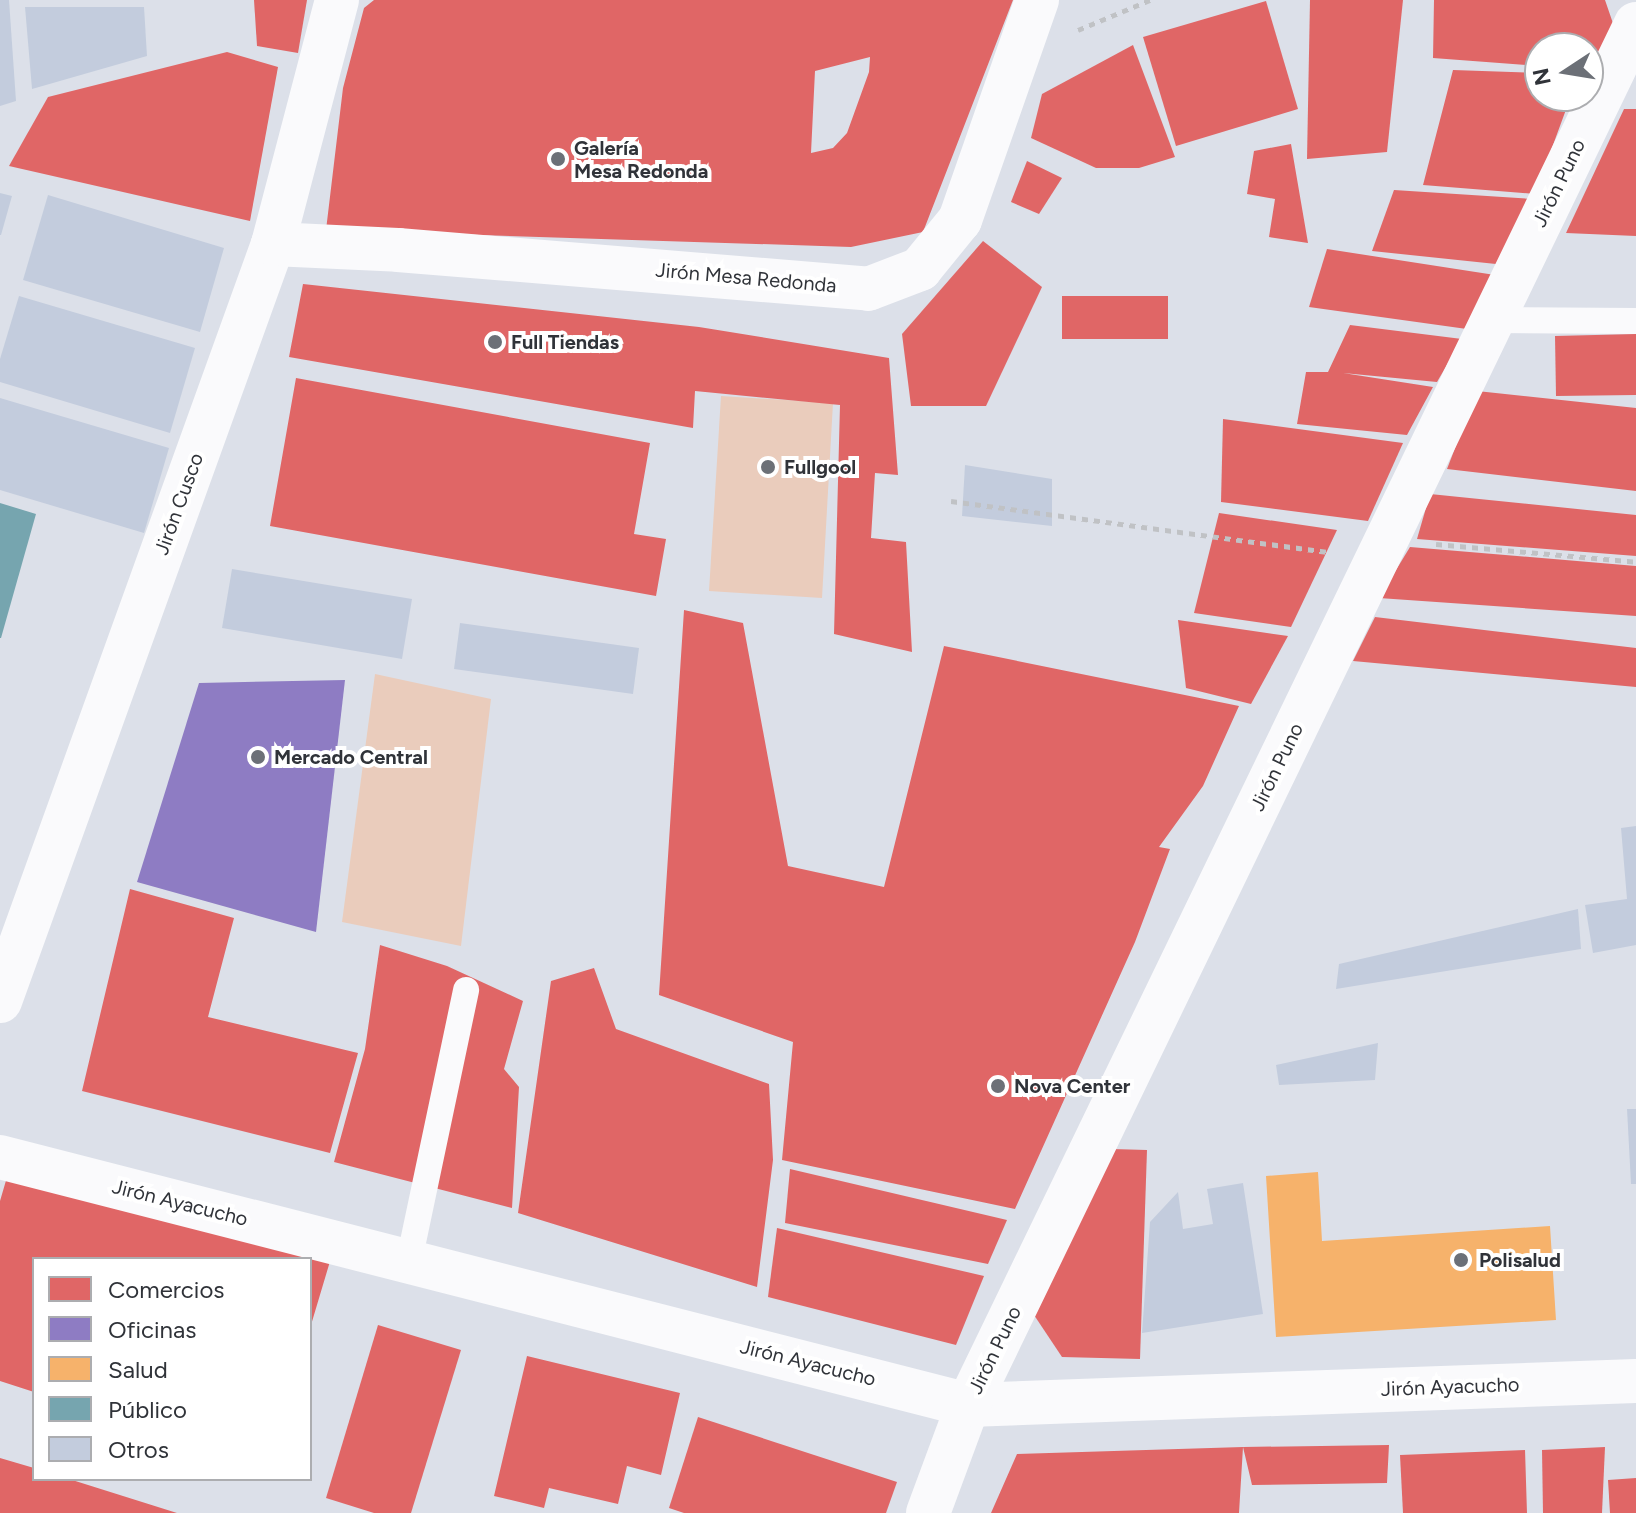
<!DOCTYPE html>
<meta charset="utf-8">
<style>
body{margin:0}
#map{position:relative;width:1636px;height:1513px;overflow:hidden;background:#dce0e9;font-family:Figtree,sans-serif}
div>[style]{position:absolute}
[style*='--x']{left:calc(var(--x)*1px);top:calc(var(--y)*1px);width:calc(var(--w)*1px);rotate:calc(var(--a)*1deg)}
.green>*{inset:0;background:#eaccbc}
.shops>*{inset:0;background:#e06666}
.offices>*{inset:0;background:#8e7cc3}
.health>*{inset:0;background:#f6b26b}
.public>*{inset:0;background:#76a5af}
.building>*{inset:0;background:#c3ccdd}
.path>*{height:5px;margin-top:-2.5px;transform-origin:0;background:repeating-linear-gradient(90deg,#c0c2c5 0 6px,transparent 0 12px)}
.service>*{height:26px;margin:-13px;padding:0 13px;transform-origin:13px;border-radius:13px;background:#fafafc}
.minor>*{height:44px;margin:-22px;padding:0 22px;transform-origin:22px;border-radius:22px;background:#fafafc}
.dots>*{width:22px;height:22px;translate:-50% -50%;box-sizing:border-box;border:4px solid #fff;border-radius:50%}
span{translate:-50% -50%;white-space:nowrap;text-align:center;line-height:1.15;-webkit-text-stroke:8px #fff;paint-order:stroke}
.poi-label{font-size:20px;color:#303339;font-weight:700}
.left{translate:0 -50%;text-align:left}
.street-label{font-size:20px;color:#303339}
.legend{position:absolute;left:32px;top:1257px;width:280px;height:224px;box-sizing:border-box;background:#fff;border:2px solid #acadb0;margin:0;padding:10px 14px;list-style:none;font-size:24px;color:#303339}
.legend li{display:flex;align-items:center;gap:16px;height:40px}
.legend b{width:40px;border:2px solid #acadb0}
.north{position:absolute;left:1524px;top:32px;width:80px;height:80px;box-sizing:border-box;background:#fff;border:2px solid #acadb0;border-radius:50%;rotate:258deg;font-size:22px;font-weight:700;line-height:32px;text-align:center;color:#303339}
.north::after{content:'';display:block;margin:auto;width:28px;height:36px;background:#6c7077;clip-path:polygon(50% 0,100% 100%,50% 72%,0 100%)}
</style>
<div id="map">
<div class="green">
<i style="clip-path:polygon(721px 396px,833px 403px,822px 598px,709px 591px)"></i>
<i style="clip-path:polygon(375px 674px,491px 699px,461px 946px,342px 922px)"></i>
</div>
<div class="shops">
<i style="clip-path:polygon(254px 0,307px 0,298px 53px,257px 46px)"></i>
<i style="clip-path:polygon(evenodd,374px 0,1013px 0,923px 232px,851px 247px,326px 230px,343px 88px,364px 8px,374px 0,870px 57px,869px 72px,847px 133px,833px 148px,811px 153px,815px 71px,870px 57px)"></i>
<i style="clip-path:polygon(1310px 0,1403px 0,1387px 152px,1307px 159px)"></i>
<i style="clip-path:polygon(1434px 0,1605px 0,1617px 35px,1598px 73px,1588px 71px,1588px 48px,1540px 48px,1540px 66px,1433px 58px)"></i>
<i style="clip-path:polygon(1266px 1px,1298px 109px,1176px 146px,1143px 37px)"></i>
<i style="clip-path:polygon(1133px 45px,1175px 157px,1139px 168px,1096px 168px,1031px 138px,1042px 94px)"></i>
<i style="clip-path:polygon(227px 52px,278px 67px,250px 221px,9px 166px,48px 97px)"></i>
<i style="clip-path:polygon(1453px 70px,1540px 73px,1540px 96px,1571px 96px,1535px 194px,1423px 185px)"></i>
<i style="clip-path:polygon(1624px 109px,1636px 109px,1636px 236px,1566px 233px)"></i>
<i style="clip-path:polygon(1291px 144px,1308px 243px,1269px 237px,1275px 199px,1247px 194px,1254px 151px)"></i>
<i style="clip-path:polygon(1027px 161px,1062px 178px,1039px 214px,1011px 202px)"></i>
<i style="clip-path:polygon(1394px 190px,1532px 199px,1496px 264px,1372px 251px)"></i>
<i style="clip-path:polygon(983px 241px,1042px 287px,986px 406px,911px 406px,902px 334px)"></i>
<i style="clip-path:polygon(1327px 249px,1495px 275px,1474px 330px,1309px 307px)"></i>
<i style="clip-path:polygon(303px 284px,699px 327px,889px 358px,898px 475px,875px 473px,871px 538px,906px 542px,912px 652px,834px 634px,840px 405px,695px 391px,693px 428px,289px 357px)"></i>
<i style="clip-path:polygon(1062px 296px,1168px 296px,1168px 339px,1062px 339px)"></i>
<i style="clip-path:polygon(1350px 325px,1462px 339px,1437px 382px,1343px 373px,1433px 387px,1407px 435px,1297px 424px,1306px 372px,1328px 372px)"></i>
<i style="clip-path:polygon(1636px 334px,1636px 395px,1556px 396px,1555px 336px)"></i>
<i style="clip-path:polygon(296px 378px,650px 443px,634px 534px,666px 539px,656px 596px,270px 526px)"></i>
<i style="clip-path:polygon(1477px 391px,1636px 408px,1636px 491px,1447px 469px)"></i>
<i style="clip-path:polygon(1223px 419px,1403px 443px,1368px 521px,1221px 502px)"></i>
<i style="clip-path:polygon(1430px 494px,1636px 515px,1636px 556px,1417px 539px)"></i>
<i style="clip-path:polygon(1219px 513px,1337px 530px,1291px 627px,1194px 613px)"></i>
<i style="clip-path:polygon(1410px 547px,1636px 566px,1636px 616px,1379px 598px)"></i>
<i style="clip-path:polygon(684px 610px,743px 623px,788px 866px,884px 887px,944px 646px,1239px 706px,1203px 786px,1159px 847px,1170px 849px,1135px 942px,1015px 1209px,782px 1160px,793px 1042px,659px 995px)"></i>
<i style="clip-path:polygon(1375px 617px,1636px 648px,1636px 687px,1353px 661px)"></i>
<i style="clip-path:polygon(1178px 620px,1288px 636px,1251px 704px,1186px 688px)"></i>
<i style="clip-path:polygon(130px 889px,234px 918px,208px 1017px,358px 1053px,330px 1153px,82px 1091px)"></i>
<i style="clip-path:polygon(380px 945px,447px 966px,523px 1001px,504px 1069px,519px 1087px,512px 1208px,334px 1162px,365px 1049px)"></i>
<i style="clip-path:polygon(594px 968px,616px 1029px,769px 1084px,773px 1160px,757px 1287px,518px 1213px,551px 981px)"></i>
<i style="clip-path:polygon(1112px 1149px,1147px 1150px,1140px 1359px,1062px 1357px,1032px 1312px)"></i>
<i style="clip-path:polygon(12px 1160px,331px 1258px,311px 1325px,310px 1259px,34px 1259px,34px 1392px,0 1381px,0 1201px)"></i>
<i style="clip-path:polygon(790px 1169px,1007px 1220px,988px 1264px,785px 1223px)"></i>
<i style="clip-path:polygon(777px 1228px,984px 1276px,956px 1345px,768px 1297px)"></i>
<i style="clip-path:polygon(378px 1325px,461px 1350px,411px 1513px,374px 1513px,326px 1498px)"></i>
<i style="clip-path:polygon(527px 1356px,680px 1393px,661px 1475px,627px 1466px,618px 1504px,549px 1488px,544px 1508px,494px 1496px)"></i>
<i style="clip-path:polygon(698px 1417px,897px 1482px,886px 1513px,684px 1513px,669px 1508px)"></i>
<i style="clip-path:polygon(1389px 1445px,1387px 1483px,1252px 1485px,1243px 1447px,1239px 1513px,991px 1513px,1017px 1454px,1243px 1447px)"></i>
<i style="clip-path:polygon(1605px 1447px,1602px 1513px,1543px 1513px,1542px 1450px)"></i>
<i style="clip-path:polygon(1525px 1450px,1527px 1513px,1403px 1513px,1400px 1455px)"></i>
<i style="clip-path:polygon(0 1458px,34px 1468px,34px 1479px,69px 1479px,177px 1513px,0 1513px)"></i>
<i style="clip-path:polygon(1636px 1478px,1636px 1513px,1610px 1513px,1608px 1480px)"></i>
</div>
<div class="offices">
<i style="clip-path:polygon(345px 680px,316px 932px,137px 882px,199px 683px)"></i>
</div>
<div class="health">
<i style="clip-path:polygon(1318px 1172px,1322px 1241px,1550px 1226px,1556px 1320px,1276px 1337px,1266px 1176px)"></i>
</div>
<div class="public">
<i style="clip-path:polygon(0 503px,36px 514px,1px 638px,0 638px)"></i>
</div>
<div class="building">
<i style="clip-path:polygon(0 0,9px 0,16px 101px,0 106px)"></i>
<i style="clip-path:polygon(25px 7px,144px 7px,147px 56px,32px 89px)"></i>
<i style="clip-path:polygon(0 193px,12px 196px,1px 235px,0 235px)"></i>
<i style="clip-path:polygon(48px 195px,224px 248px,200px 332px,23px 280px)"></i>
<i style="clip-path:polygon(19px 296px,195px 348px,170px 433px,0 382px,0 359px)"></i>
<i style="clip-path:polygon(0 398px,169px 448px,144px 533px,0 490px)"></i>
<i style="clip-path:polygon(965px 465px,1052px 479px,1052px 526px,962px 516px)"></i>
<i style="clip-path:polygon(232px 569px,412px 599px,402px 659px,222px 628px)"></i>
<i style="clip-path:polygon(460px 623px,639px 648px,633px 694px,454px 669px)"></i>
<i style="clip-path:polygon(1636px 826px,1636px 945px,1593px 953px,1585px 905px,1627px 899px,1621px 828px)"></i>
<i style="clip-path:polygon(1578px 909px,1581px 949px,1336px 989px,1339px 964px)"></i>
<i style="clip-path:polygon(1378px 1043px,1375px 1080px,1279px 1085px,1276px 1065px)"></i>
<i style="clip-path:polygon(1627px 1109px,1636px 1109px,1636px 1184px,1631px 1184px)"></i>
<i style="clip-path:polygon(1243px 1183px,1263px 1314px,1142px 1333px,1150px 1222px,1178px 1192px,1183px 1229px,1213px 1224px,1207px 1189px)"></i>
</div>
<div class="path">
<i style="--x:1078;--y:30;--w:78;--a:-22.6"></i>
<i style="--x:951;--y:501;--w:382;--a:7.7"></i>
<i style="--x:1436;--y:544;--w:201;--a:5.1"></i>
</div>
<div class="service">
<i style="--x:1493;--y:320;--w:143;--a:0.4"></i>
<i style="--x:409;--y:1261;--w:277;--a:-78.1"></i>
</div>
<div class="minor">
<i style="--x:273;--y:244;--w:125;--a:2.7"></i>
<i style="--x:398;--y:250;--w:472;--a:4.7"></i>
<i style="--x:868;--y:289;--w:56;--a:-21"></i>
<i style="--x:920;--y:269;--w:63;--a:-50.8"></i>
<i style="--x:960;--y:220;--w:233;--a:-70.7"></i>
<i style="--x:0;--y:1001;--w:805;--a:-70.17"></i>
<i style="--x:273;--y:244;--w:252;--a:-75.3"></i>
<i style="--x:0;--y:1157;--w:999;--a:14.37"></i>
<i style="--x:968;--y:1405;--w:668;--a:-2.06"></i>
<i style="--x:928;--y:1513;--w:115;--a:-69.7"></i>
<i style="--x:968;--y:1405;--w:1534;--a:-64.19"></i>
</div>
<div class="dots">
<i style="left:558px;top:159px;background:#6c7077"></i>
<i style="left:495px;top:342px;background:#6c7077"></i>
<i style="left:768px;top:467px;background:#6c7077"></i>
<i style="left:258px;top:757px;background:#6c7077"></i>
<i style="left:998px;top:1086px;background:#6c7077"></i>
<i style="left:1461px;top:1260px;background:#6c7077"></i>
</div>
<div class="poi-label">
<span class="left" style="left:574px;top:160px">Galería<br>Mesa Redonda</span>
<span class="left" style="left:511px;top:342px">Full Tiendas</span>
<span class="left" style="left:784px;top:467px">Fullgool</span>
<span class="left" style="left:274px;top:757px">Mercado Central</span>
<span class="left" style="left:1014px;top:1086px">Nova Center</span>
<span class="left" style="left:1479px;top:1260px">Polisalud</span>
</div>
<div class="street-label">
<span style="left:1559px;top:183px;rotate:-64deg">Jirón Puno</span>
<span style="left:746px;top:278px;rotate:5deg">Jirón Mesa Redonda</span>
<span style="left:179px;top:504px;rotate:-70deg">Jirón Cusco</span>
<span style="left:1277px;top:767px;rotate:-64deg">Jirón Puno</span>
<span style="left:180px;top:1203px;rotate:14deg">Jirón Ayacucho</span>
<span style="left:995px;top:1350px;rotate:-64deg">Jirón Puno</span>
<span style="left:808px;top:1363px;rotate:14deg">Jirón Ayacucho</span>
<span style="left:1450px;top:1387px;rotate:-2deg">Jirón Ayacucho</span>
</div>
<ul class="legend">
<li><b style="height:22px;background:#e06666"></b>Comercios</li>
<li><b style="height:22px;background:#8e7cc3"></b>Oficinas</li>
<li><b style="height:22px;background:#f6b26b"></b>Salud</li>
<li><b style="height:22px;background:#76a5af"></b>Público</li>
<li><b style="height:22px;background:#c3ccdd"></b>Otros</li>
</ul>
<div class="north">N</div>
</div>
